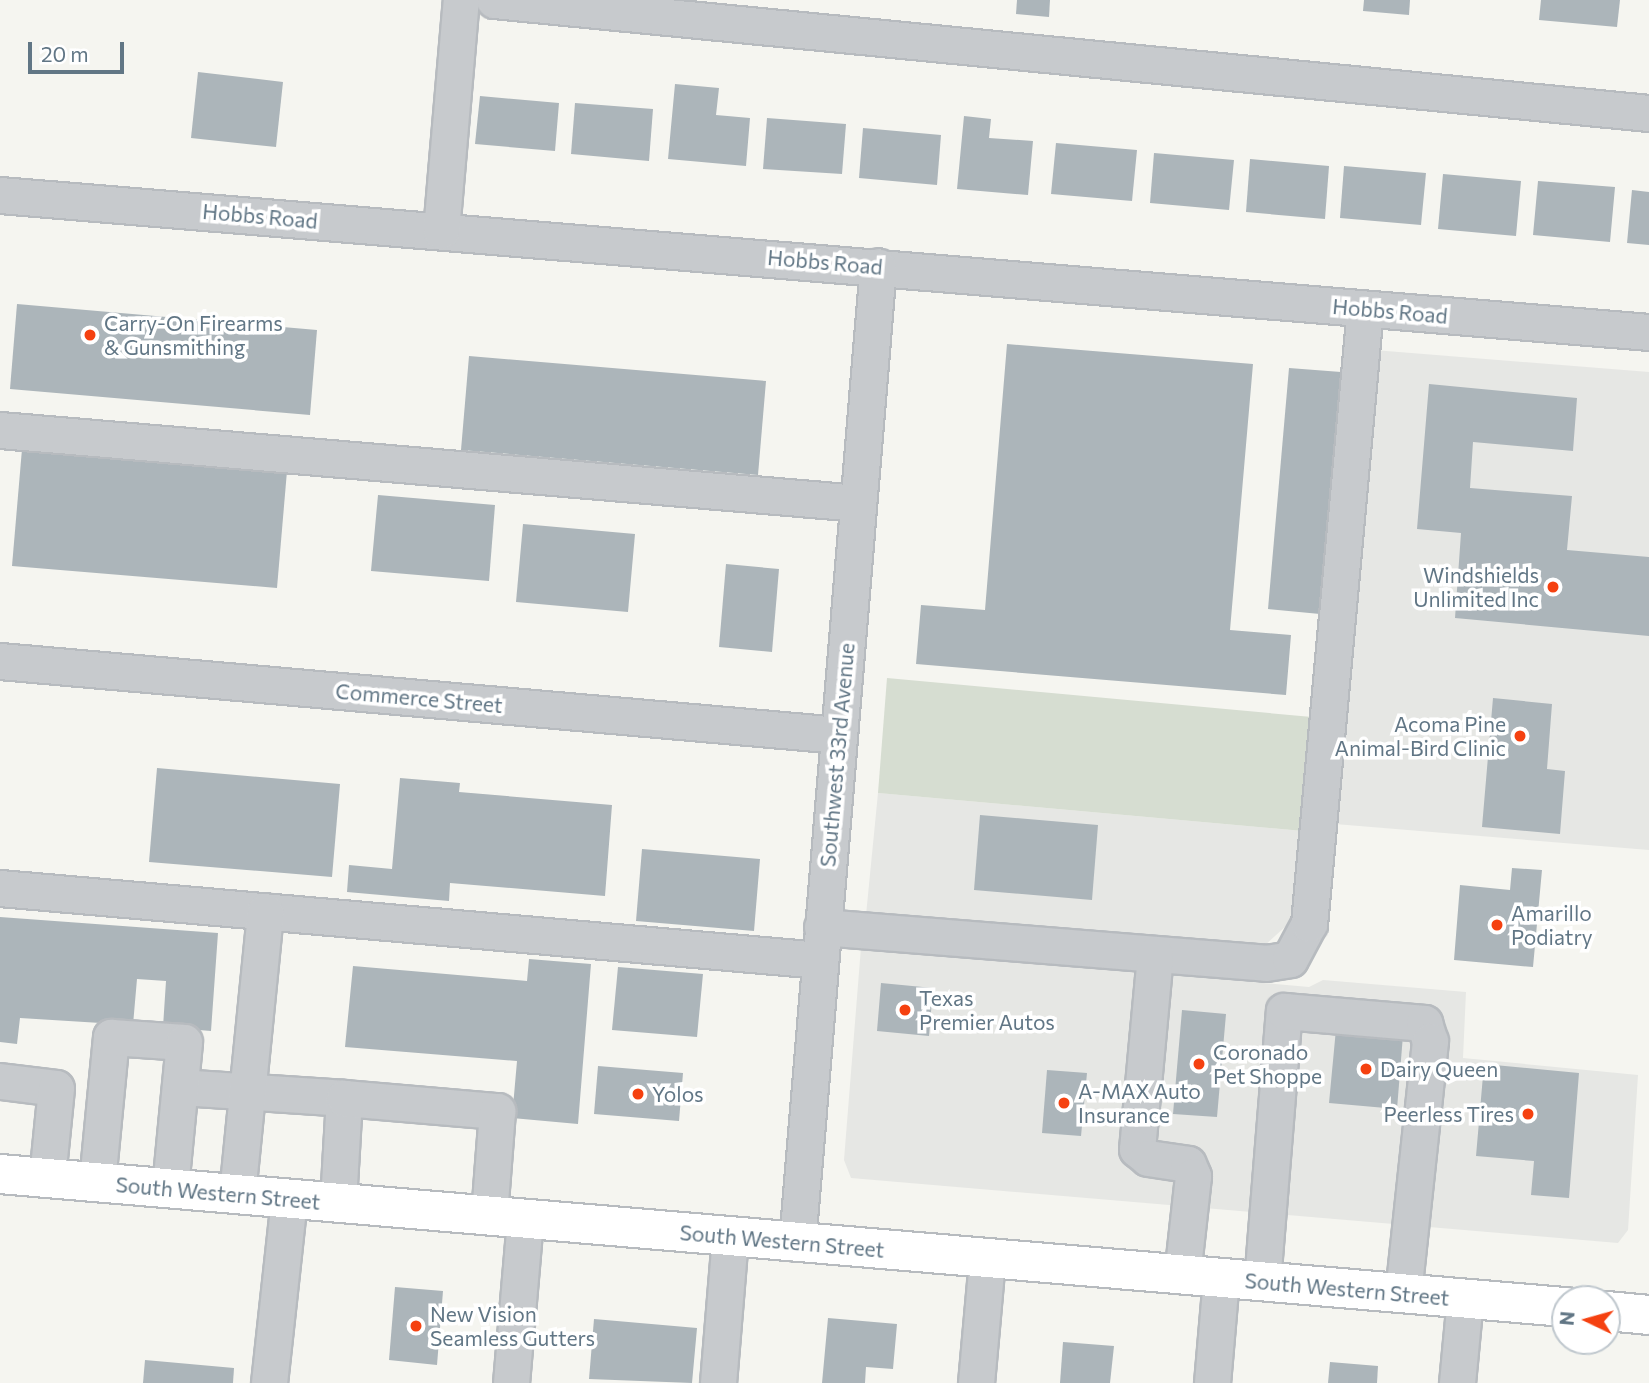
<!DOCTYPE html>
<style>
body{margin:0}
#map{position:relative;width:1649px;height:1383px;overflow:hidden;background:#f5f5f0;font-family:Commissioner,sans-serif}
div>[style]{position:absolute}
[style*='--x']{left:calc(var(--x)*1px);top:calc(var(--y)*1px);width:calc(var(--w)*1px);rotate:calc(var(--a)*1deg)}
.built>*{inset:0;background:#e6e7e4}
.green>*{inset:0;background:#d6ddd1}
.building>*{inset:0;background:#acb5ba}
.roads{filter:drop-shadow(2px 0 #b7bbbf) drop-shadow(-2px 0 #b7bbbf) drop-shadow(0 2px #b7bbbf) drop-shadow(0 -2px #b7bbbf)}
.minor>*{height:35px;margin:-17.5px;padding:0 17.5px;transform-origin:17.5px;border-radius:17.5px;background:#c7cacd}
.major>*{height:38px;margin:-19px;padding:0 19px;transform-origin:19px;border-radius:19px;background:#fff}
.dots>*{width:19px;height:19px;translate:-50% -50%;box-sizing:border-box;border:4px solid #fff;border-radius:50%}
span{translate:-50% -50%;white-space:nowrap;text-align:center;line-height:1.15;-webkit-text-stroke:7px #fff;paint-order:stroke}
.street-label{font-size:21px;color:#617685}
.poi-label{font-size:21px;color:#617685}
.left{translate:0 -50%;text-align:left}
.right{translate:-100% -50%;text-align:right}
.north{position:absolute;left:1551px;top:1285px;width:70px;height:70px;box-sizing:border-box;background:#fff;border:2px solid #c0c8ce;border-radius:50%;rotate:275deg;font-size:19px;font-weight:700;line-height:28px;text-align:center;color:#617685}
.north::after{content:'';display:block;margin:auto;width:24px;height:32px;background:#f54110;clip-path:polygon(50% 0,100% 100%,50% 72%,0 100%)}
.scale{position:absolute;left:28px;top:42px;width:96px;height:32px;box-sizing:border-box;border:4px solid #617685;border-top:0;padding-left:9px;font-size:21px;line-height:24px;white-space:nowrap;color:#617685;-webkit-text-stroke:5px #fff;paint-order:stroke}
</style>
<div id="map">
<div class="built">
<i style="clip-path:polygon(1374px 350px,1649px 372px,1649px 850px,1335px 824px)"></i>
<i style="clip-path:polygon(878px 793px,1303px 831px,1295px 918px,1264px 946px,866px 915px)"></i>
<i style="clip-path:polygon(861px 947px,1309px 987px,1323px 980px,1466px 992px,1463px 1058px,1638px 1075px,1628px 1230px,1618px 1243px,851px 1178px,844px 1160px)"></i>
</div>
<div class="green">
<i style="clip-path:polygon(887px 678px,1312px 717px,1303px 831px,878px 793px)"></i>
</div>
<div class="building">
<i style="clip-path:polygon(1017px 0,1050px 0,1049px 17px,1016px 14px)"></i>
<i style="clip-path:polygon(1364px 0,1410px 0,1409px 15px,1363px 11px)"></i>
<i style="clip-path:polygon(1541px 0,1620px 0,1617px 27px,1539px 20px)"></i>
<i style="clip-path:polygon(198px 72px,283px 82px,276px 147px,191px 138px)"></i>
<i style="clip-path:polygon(675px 84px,719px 88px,716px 115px,750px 118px,746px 166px,668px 159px)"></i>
<i style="clip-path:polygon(480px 96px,559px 103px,555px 151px,475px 144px)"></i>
<i style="clip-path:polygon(575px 103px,653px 109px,649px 161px,571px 154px)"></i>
<i style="clip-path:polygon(964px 116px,991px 119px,989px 138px,1033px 141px,1028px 195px,957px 189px)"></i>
<i style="clip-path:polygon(767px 118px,846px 124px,842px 174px,763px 169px)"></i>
<i style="clip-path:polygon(863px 128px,941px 135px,937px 185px,859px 178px)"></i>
<i style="clip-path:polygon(1056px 143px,1137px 150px,1132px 201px,1051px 194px)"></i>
<i style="clip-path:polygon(1154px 153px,1234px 160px,1229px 210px,1150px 203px)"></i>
<i style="clip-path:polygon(1250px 159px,1329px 166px,1325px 219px,1246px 212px)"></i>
<i style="clip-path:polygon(1344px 166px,1426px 173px,1421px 225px,1340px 218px)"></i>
<i style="clip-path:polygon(1443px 174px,1521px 181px,1516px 236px,1438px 229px)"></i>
<i style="clip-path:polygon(1538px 181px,1615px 187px,1610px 242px,1533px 235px)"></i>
<i style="clip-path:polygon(1632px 190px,1649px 192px,1649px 245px,1627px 243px)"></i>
<i style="clip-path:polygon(17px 304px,317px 330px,310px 415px,10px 389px)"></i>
<i style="clip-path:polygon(1007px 344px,1253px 364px,1230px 630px,1291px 635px,1286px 695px,916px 664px,921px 605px,985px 610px)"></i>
<i style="clip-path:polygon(469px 356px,766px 381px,758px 475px,461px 450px)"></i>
<i style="clip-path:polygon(1289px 368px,1341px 372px,1320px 614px,1268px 609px)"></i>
<i style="clip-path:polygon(1429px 384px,1577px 398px,1573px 451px,1473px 442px,1470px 488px,1572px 496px,1567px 550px,1649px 557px,1649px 636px,1455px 618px,1461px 533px,1417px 529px)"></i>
<i style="clip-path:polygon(22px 449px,287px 471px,277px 588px,12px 566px)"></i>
<i style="clip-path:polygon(378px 495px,495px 505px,489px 581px,371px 571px)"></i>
<i style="clip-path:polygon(523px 524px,635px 534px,628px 612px,516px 602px)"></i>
<i style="clip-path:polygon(726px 564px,779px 569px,772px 652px,719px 647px)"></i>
<i style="clip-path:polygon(1493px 698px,1552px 704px,1547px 769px,1565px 771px,1560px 834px,1482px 827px)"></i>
<i style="clip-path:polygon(157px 768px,340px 784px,332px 877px,149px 862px)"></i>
<i style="clip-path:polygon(400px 778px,460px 783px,459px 792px,612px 805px,605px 896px,450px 883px,449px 901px,347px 892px,349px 865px,392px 869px)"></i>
<i style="clip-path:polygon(980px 815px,1098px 825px,1092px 900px,974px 890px)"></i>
<i style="clip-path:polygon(642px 849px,760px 859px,754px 931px,636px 921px)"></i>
<i style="clip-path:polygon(1512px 868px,1542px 870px,1533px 967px,1454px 960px,1460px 885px,1510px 890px)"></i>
<i style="clip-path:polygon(0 917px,218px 933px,211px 1031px,163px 1027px,166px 981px,137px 979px,133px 1025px,20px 1018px,17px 1044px,0 1042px)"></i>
<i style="clip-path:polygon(529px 959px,591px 964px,578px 1124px,512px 1118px,517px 1061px,345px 1047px,353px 966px,527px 981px)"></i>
<i style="clip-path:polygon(618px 967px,703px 974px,697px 1037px,612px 1030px)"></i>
<i style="clip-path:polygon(881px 983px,933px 988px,929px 1036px,877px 1031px)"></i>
<i style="clip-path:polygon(1182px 1010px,1226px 1014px,1217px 1117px,1173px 1114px)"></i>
<i style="clip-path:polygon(1336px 1029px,1403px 1035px,1397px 1109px,1329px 1103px)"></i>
<i style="clip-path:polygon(1484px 1064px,1579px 1073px,1569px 1198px,1531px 1195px,1534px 1161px,1476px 1156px)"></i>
<i style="clip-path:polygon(598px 1066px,683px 1073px,679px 1121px,594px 1114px)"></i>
<i style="clip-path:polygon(1047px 1070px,1087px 1073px,1081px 1136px,1042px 1133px)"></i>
<i style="clip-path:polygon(395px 1287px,443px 1291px,437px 1365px,389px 1360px)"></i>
<i style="clip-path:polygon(828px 1318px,897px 1324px,893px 1369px,866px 1367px,865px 1383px,822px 1383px)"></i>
<i style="clip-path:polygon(594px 1319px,697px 1328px,692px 1383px,589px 1379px)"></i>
<i style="clip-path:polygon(1063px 1342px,1114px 1346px,1110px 1383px,1060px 1383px)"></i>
<i style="clip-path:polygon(145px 1360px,234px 1368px,233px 1383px,143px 1383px)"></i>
<i style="clip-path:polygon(1330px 1362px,1378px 1366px,1377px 1383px,1328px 1383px)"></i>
</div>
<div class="roads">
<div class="minor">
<i style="--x:494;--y:0;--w:1161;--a:5.59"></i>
<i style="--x:0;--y:195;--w:1655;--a:4.75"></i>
<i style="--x:441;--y:231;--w:232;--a:-85.1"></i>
<i style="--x:0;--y:430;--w:861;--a:4.86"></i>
<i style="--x:0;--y:661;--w:842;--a:5.04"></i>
<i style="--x:0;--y:888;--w:822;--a:5.02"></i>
<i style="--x:822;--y:927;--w:445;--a:4.6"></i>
<i style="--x:1266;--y:963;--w:24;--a:-9"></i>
<i style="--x:1290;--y:959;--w:40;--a:-62"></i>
<i style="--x:1309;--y:924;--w:618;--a:-84.8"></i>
<i style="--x:1155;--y:955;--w:195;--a:95.3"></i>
<i style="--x:1137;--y:1149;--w:14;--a:39"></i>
<i style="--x:1148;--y:1158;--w:40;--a:8.5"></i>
<i style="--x:1188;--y:1164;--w:13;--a:67"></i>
<i style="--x:1193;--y:1176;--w:100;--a:96.3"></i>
<i style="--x:0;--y:1081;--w:56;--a:7.1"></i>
<i style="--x:56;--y:1088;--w:90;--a:95.7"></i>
<i style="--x:180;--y:1087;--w:164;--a:3.8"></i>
<i style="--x:344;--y:1098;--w:105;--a:93.3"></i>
<i style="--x:344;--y:1098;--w:154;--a:4.9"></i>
<i style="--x:497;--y:1111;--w:105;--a:94.4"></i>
<i style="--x:97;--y:1182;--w:146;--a:-84.5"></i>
<i style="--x:111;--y:1037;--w:73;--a:3.9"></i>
<i style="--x:184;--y:1042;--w:147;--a:95.5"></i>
<i style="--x:237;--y:1194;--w:284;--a:-84.3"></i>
<i style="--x:797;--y:1243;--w:980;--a:-85.26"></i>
<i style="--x:1262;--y:1282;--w:272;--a:-85.4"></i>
<i style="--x:1284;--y:1011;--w:141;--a:4.9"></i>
<i style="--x:1424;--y:1023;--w:19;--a:72"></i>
<i style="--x:1430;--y:1041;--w:253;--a:96.1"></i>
<i style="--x:269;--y:1383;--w:185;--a:-83.8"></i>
<i style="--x:511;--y:1383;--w:165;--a:-85.1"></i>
<i style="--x:718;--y:1383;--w:146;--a:-85.3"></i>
<i style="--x:976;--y:1383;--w:124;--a:-84.9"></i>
<i style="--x:1212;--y:1383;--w:105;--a:-85.1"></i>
<i style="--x:1457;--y:1383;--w:85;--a:-84.6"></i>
</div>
<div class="major">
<i style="--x:0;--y:1174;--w:1571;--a:4.86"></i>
<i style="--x:1607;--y:1311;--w:42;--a:5.4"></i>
</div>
</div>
<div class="dots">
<i style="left:90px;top:335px;background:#f54110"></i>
<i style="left:1553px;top:587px;background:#f54110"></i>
<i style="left:1520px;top:736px;background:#f54110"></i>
<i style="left:1497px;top:925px;background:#f54110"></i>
<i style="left:905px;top:1010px;background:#f54110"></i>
<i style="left:1199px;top:1064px;background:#f54110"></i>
<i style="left:1366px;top:1069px;background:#f54110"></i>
<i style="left:638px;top:1094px;background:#f54110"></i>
<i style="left:1064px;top:1103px;background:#f54110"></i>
<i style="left:1528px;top:1114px;background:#f54110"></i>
<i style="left:416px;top:1326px;background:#f54110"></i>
</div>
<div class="street-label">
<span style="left:260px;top:216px;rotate:5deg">Hobbs Road</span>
<span style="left:825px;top:262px;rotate:5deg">Hobbs Road</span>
<span style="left:1390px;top:311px;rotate:5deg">Hobbs Road</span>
<span style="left:419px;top:698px;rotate:5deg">Commerce Street</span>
<span style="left:837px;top:755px;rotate:-85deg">Southwest 33rd Avenue</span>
<span style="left:218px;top:1193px;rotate:5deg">South Western Street</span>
<span style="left:782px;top:1241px;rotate:5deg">South Western Street</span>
<span style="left:1347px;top:1289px;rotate:5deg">South Western Street</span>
</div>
<div class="poi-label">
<span class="left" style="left:104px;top:335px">Carry-On Firearms<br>&amp; Gunsmithing</span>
<span class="right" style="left:1539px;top:587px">Windshields<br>Unlimited Inc</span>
<span class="right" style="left:1506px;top:736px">Acoma Pine<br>Animal-Bird Clinic</span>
<span class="left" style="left:1511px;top:925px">Amarillo<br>Podiatry</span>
<span class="left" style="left:919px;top:1010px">Texas<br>Premier Autos</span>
<span class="left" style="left:1213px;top:1064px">Coronado<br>Pet Shoppe</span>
<span class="left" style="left:1380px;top:1069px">Dairy Queen</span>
<span class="left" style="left:1078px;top:1103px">A-MAX Auto<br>Insurance</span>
<span class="left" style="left:652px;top:1094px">Yolos</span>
<span class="right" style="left:1514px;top:1114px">Peerless Tires</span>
<span class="left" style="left:430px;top:1326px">New Vision<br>Seamless Gutters</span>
</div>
<div class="north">N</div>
<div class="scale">20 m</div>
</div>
